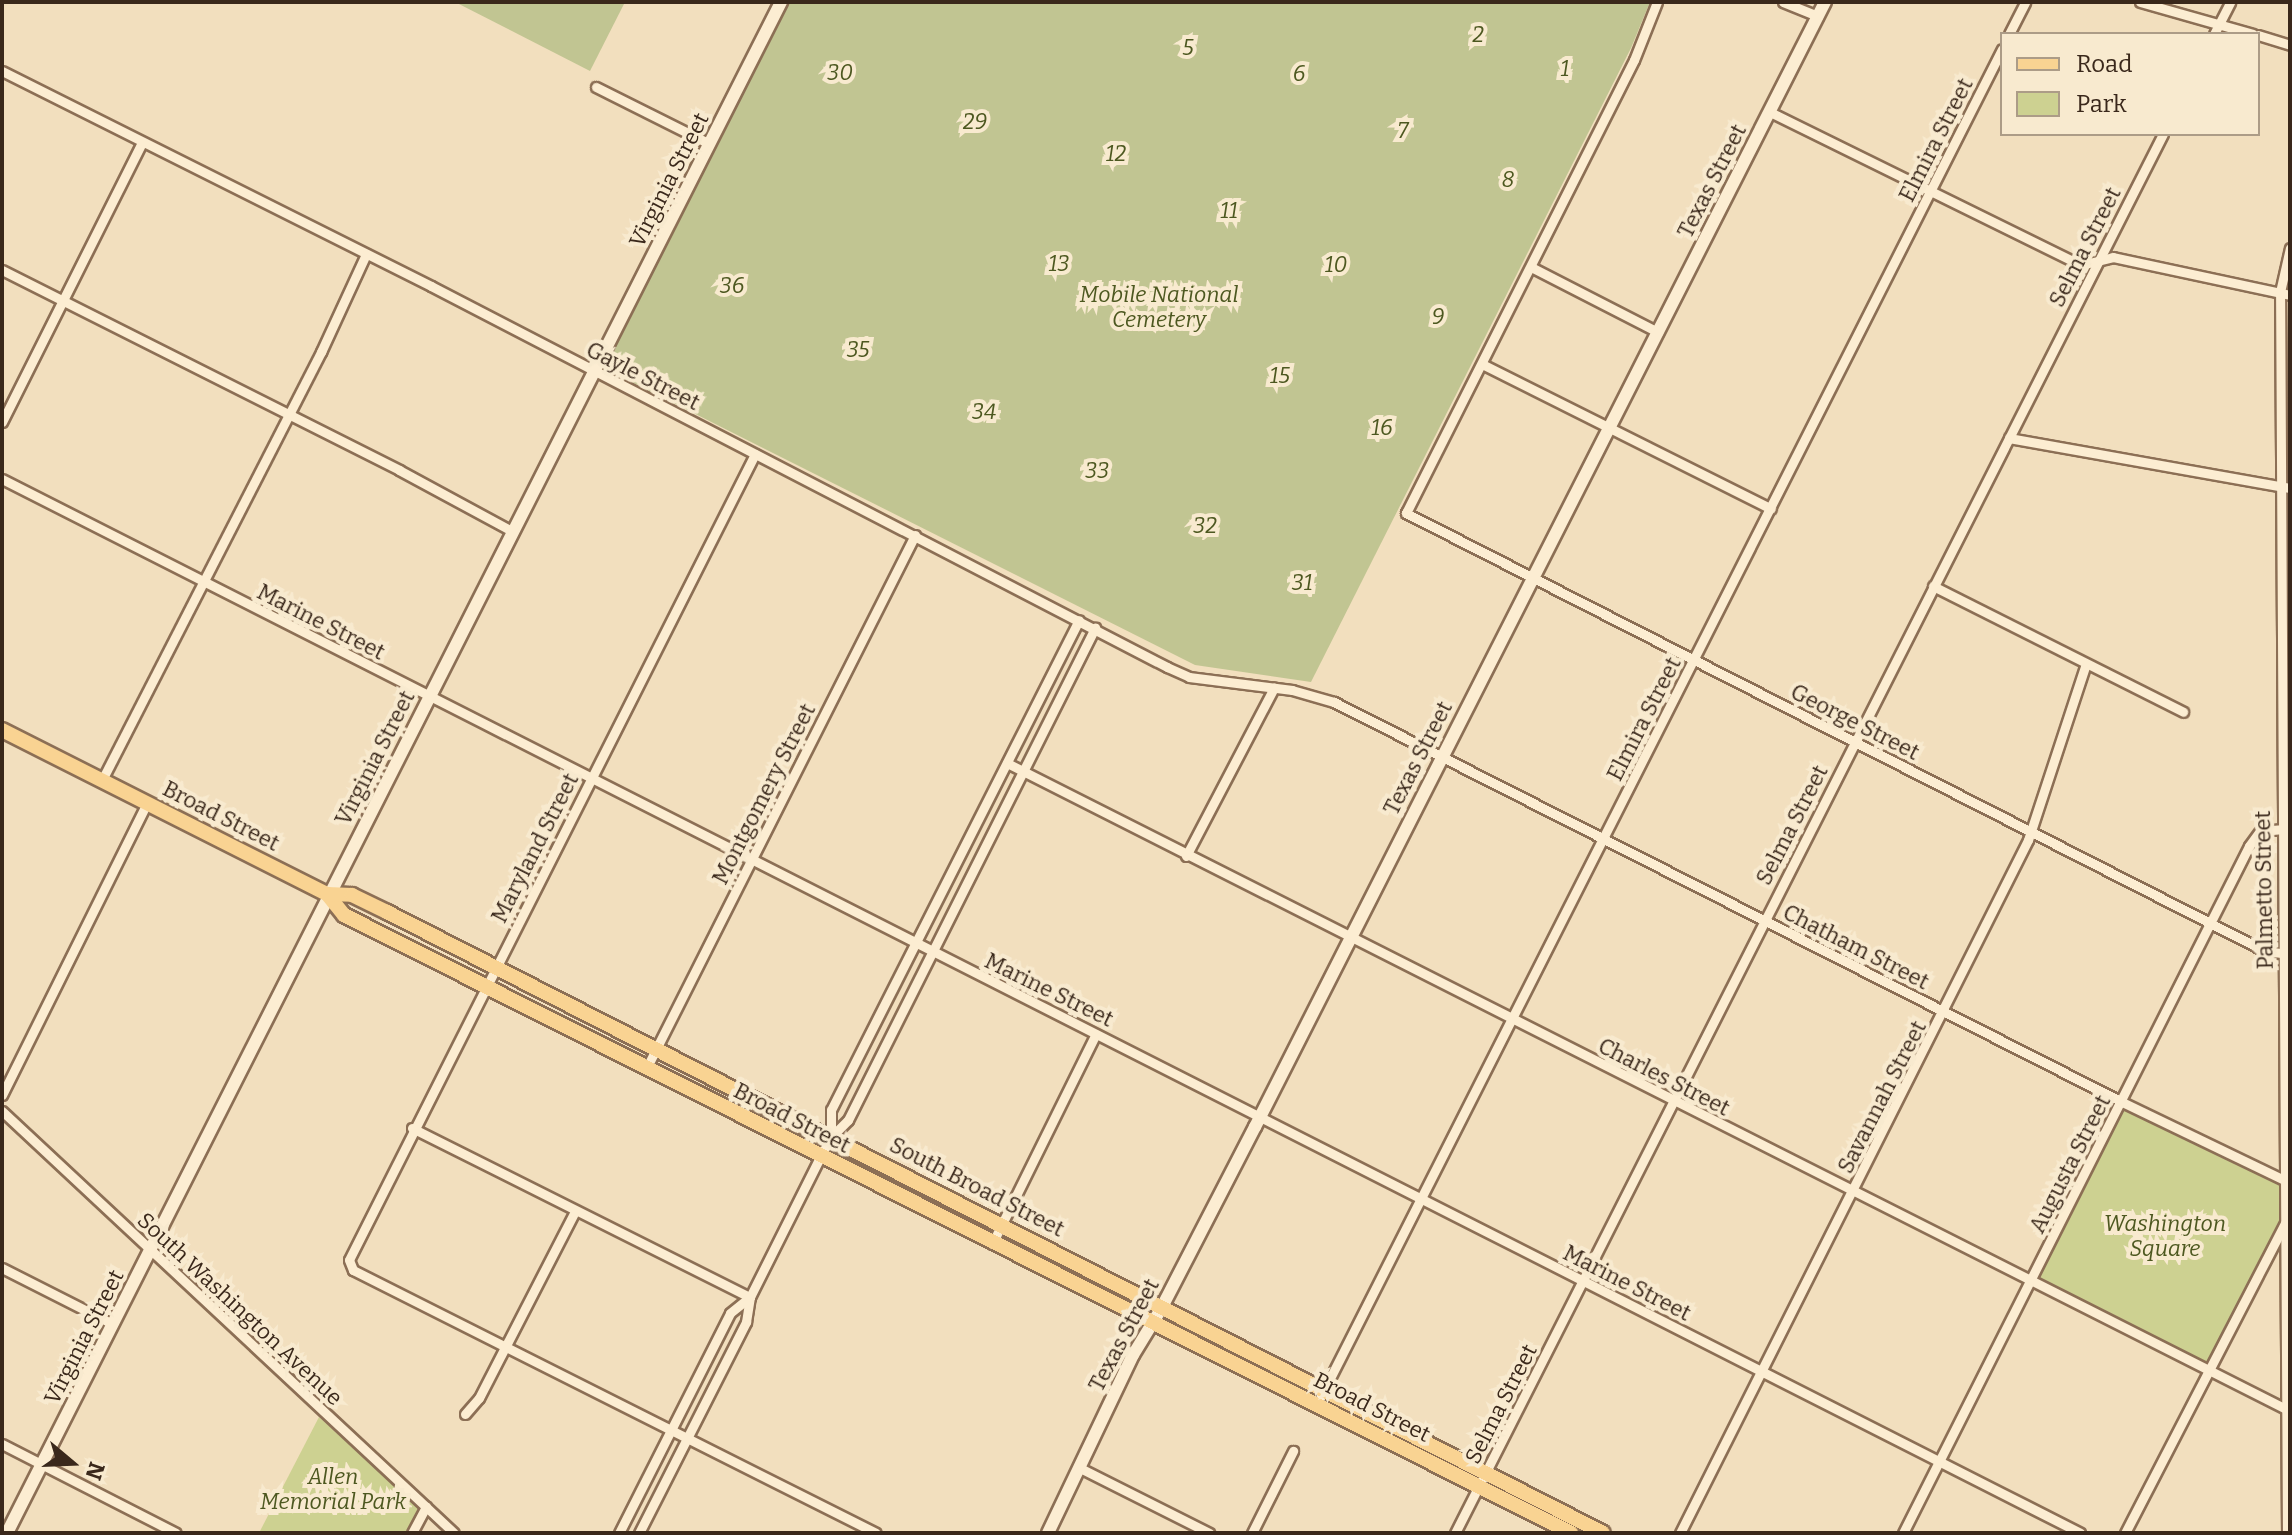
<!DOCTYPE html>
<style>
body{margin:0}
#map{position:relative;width:2292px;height:1535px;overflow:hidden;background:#f2dfbe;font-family:Bitter,serif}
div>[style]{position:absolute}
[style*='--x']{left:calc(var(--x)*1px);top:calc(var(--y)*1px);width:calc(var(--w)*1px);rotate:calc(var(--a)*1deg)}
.green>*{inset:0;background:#cdd191}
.cemetery>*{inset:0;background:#c1c592}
.roads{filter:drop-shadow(2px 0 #8c6f55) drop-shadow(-2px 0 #8c6f55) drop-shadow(0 2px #8c6f55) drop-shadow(0 -2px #8c6f55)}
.street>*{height:9px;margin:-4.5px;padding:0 4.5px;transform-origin:4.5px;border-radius:4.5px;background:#fcedd2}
.secondary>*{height:12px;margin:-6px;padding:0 6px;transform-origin:6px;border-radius:6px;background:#fcedd2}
.primary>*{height:14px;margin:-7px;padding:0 7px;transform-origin:7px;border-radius:7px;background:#f9d392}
span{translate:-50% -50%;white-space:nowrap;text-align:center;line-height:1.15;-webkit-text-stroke:8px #f8eacf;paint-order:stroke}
.park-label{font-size:22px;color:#4d5820;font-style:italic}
.street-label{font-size:22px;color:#3a281b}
.frame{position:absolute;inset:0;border:4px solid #3a281b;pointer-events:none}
.legend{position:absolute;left:2000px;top:32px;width:260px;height:104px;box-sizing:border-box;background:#f8eacf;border:2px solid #ac9c87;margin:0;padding:10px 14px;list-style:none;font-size:24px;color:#3a281b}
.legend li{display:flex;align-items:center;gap:16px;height:40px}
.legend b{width:40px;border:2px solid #ac9c87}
.north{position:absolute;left:32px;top:1423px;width:80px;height:80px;-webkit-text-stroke:6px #f8eacf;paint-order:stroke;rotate:109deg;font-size:22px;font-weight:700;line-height:32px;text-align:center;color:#3a281b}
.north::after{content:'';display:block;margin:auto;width:28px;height:36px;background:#3a281b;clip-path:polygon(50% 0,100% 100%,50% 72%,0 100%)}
</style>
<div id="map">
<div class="green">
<i style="clip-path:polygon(2122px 1102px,2285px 1183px,2285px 1221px,2208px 1371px,2031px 1281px)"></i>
<i style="clip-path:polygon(319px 1417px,418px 1508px,406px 1533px,259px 1533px)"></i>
</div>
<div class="cemetery">
<i style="clip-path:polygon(455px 2px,625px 2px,590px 71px)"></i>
<i style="clip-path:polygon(790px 2px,1650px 2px,1631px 48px,1311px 682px,1195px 665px,604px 368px)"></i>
</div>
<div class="roads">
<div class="street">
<i style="--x:1657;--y:2;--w:62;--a:111.6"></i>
<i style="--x:1634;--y:60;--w:507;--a:116.72"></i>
<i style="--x:1406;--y:513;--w:964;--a:27.02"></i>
<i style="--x:2265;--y:951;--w:25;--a:7"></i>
<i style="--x:1783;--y:2;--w:38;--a:22"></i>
<i style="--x:2140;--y:2;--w:117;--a:15.8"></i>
<i style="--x:2009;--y:34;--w:36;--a:-63"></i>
<i style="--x:2214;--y:34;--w:36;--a:-63"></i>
<i style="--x:2258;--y:35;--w:34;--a:17"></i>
<i style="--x:2;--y:71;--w:480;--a:26.6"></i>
<i style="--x:431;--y:286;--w:829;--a:27.37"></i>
<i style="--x:1167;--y:667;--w:24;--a:24"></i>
<i style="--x:1189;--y:677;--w:104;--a:7.2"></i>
<i style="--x:1292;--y:690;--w:44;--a:15.9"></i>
<i style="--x:1334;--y:702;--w:884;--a:26.91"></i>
<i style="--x:2122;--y:1102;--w:187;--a:25.7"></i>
<i style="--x:596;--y:87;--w:127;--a:26.6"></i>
<i style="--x:1770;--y:112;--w:347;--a:26.2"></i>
<i style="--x:2081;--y:265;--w:33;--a:-14"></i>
<i style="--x:2113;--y:257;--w:181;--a:12.1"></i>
<i style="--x:1531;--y:267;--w:143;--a:27.1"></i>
<i style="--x:2;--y:270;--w:445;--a:26.7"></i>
<i style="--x:399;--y:470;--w:128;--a:28.4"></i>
<i style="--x:1482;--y:364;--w:323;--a:26.6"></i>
<i style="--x:2;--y:422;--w:313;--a:-63.4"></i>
<i style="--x:2009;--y:438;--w:285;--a:10.1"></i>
<i style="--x:755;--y:454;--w:902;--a:116.74"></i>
<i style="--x:349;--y:1260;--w:11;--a:68"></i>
<i style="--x:353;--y:1270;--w:585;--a:26.7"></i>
<i style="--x:2;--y:479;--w:2330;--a:26.89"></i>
<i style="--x:1933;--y:586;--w:280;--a:26.7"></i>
<i style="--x:1007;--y:763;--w:1437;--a:26.8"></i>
<i style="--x:102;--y:780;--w:481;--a:-62.9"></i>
<i style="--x:321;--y:352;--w:108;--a:-65.3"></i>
<i style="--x:1186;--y:856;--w:190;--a:-62.4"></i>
<i style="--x:646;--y:1069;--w:598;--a:-63.26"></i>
<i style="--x:2;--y:1095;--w:326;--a:-63.6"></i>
<i style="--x:2;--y:1111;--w:618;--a:43.03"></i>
<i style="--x:412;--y:1128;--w:378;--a:26.6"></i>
<i style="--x:831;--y:1137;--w:27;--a:-90"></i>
<i style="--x:831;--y:1110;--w:549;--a:-63.16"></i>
<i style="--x:992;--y:1244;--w:234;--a:-63.7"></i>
<i style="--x:2;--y:1268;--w:124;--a:26.8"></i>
<i style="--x:1317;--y:1404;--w:1518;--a:-63.18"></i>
<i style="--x:465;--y:1414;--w:21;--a:-49"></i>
<i style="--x:479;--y:1398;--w:210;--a:-62.8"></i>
<i style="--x:2;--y:1444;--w:195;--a:27.1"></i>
<i style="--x:1078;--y:1467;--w:147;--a:26.7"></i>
<i style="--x:412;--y:1533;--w:30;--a:-62"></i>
<i style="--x:619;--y:1533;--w:246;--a:-63.2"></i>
<i style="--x:730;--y:1313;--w:26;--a:-39"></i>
<i style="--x:639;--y:1533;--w:237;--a:-63.1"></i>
<i style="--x:746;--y:1322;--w:25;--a:-81"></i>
<i style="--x:750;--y:1297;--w:157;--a:-63.4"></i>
<i style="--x:820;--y:1157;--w:23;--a:-61"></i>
<i style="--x:831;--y:1137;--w:24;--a:-45"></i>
<i style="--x:848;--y:1120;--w:551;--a:-63.34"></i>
<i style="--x:1252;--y:1533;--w:92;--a:-63.4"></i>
<i style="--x:1455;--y:1533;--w:1568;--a:-63.16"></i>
<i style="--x:1680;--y:1533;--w:775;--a:-63.34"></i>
<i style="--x:2028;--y:840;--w:185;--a:-71.8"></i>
<i style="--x:1903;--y:1533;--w:769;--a:-63.27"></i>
<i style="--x:2249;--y:846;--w:19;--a:-54"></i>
<i style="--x:2260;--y:831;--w:21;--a:-5"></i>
<i style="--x:2125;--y:1533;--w:349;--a:-62.7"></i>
<i style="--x:2287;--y:1533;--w:1241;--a:-90.32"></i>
<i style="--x:2280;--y:292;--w:45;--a:-77.2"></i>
</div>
<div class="secondary">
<i style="--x:7;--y:1533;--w:1716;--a:-63.18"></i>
<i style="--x:1048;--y:1533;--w:197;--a:-64.5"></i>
<i style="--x:1133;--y:1355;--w:54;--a:-58.7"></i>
<i style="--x:1161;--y:1309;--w:205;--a:-62.7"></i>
<i style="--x:1255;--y:1127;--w:1261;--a:-63.13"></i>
</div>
<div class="primary">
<i style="--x:2;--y:730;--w:364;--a:26.8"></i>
<i style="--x:327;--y:894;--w:27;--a:51"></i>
<i style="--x:344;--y:915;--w:1374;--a:26.73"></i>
<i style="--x:327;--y:894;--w:25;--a:2"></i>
<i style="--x:352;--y:895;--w:39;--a:26"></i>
<i style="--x:387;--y:912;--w:1365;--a:27.05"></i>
</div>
</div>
<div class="park-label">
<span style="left:1478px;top:35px">2</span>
<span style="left:1188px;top:48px">5</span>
<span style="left:1565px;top:69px">1</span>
<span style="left:840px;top:73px">30</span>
<span style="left:1299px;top:74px">6</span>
<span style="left:975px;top:122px">29</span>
<span style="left:1403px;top:131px">7</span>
<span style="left:1116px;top:154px">12</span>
<span style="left:1508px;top:180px">8</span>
<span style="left:1229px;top:211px">11</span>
<span style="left:1059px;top:264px">13</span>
<span style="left:1336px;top:265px">10</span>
<span style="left:732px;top:286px">36</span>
<span style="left:1159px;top:307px">Mobile National<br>Cemetery</span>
<span style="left:1438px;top:317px">9</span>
<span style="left:858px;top:350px">35</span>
<span style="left:1280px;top:376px">15</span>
<span style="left:984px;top:412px">34</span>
<span style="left:1382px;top:428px">16</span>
<span style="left:1097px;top:471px">33</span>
<span style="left:1205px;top:526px">32</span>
<span style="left:1302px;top:583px">31</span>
<span style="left:2165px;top:1236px">Washington<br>Square</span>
<span style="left:333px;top:1489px">Allen<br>Memorial Park</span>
</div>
<div class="street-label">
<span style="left:1936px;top:140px;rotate:-63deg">Elmira Street</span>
<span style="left:669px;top:180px;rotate:-63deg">Virginia Street</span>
<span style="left:1712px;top:181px;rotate:-63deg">Texas Street</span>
<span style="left:2085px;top:247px;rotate:-63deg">Selma Street</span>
<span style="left:643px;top:376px;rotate:27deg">Gayle Street</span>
<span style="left:321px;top:622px;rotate:27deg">Marine Street</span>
<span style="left:1644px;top:719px;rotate:-63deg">Elmira Street</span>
<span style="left:1855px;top:722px;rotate:27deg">George Street</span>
<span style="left:375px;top:758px;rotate:-63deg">Virginia Street</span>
<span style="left:1418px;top:758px;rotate:-63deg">Texas Street</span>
<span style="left:764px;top:794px;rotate:-63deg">Montgomery Street</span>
<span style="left:221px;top:816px;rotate:27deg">Broad Street</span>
<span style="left:1792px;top:825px;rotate:-63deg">Selma Street</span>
<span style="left:535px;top:848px;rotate:-63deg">Maryland Street</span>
<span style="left:2264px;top:890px;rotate:-91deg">Palmetto Street</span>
<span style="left:1856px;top:947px;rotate:27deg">Chatham Street</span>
<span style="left:1049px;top:990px;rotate:26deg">Marine Street</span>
<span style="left:1664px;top:1077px;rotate:27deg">Charles Street</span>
<span style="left:1882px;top:1097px;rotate:-63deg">Savannah Street</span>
<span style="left:792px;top:1118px;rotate:27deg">Broad Street</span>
<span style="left:2070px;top:1164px;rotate:-63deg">Augusta Street</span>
<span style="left:977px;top:1187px;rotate:27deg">South Broad Street</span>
<span style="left:1627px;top:1283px;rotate:27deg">Marine Street</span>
<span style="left:240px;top:1309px;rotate:43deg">South Washington Avenue</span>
<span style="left:1124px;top:1335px;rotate:-62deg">Texas Street</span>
<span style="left:84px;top:1337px;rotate:-63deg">Virginia Street</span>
<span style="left:1501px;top:1404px;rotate:-63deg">Selma Street</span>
<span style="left:1372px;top:1407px;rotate:27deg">Broad Street</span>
</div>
<div class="frame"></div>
<ul class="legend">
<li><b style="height:10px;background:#f9d392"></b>Road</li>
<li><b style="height:22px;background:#cdd191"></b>Park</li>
</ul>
<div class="north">N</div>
</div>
